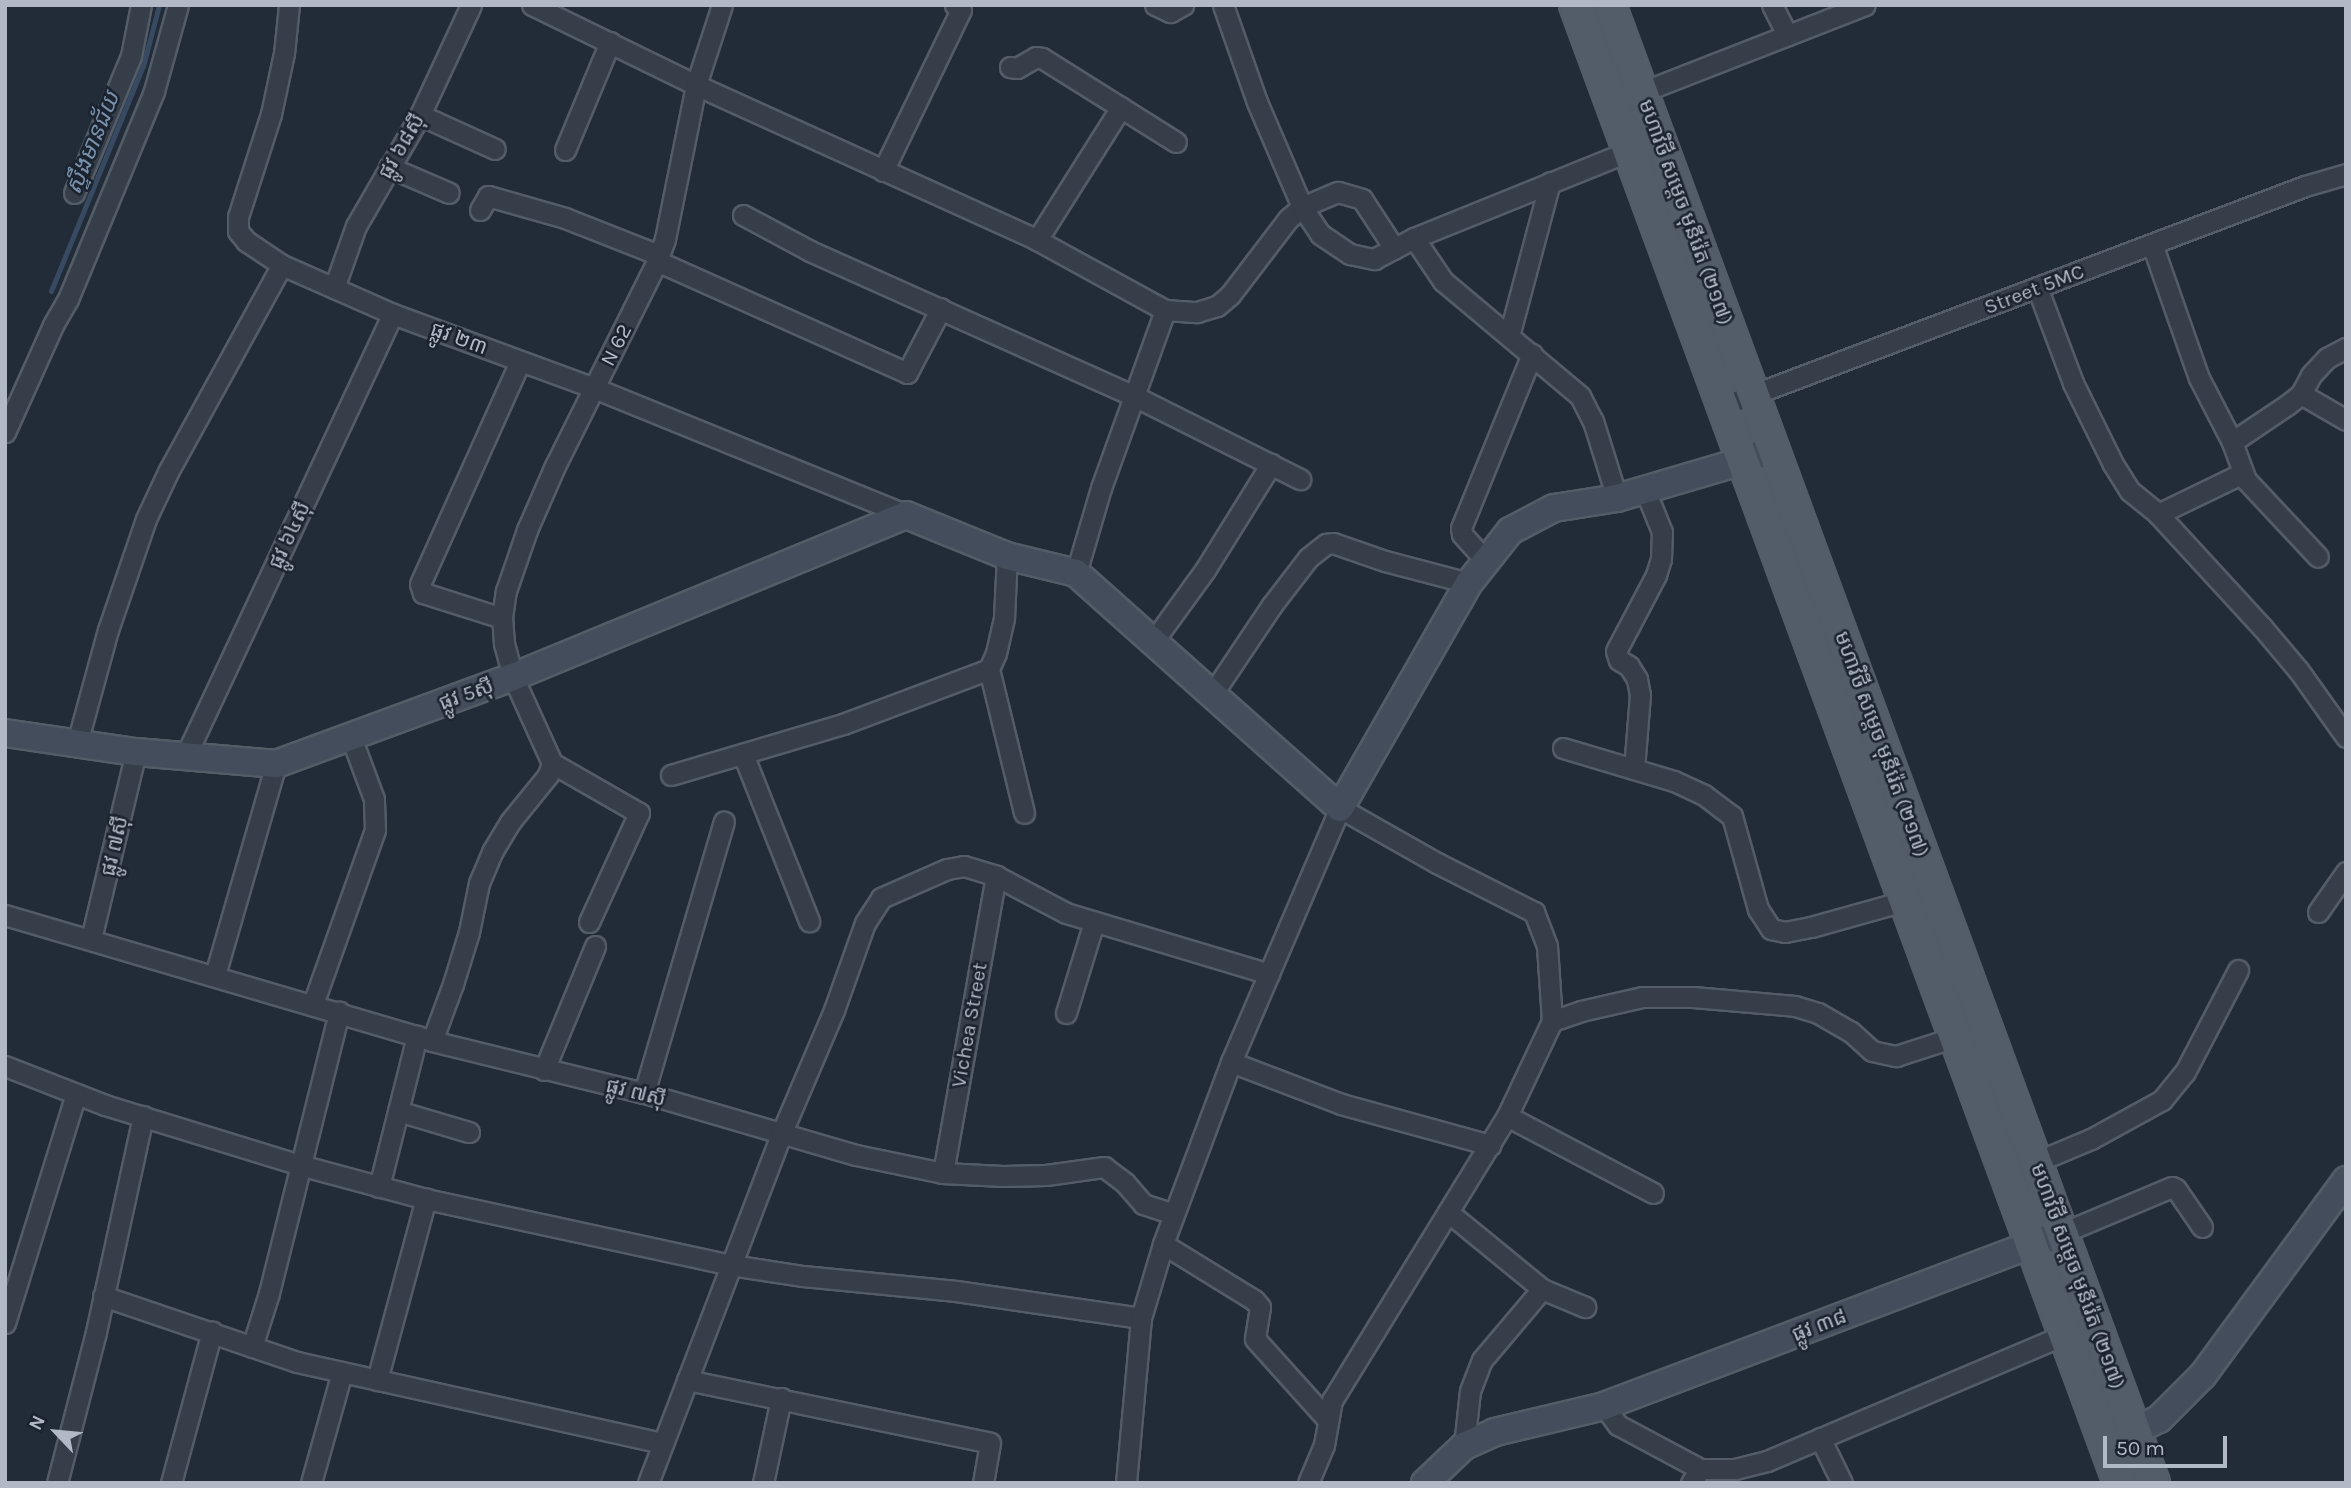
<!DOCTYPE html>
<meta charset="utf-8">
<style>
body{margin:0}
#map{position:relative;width:2351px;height:1488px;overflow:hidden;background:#222c39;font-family:Karla,"Noto Sans Khmer",sans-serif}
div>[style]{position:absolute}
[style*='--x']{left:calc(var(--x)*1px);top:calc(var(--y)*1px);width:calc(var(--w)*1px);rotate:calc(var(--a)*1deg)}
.stream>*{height:5px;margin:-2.5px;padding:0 2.5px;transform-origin:2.5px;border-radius:2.5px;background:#384a62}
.roads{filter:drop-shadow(2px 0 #535c67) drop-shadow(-2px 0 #535c67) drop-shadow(0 2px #535c67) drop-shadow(0 -2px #535c67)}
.street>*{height:19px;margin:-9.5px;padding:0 9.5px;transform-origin:9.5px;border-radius:9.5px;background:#363e49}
.secondary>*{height:26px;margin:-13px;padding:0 13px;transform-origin:13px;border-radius:13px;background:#444d5c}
.primary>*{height:30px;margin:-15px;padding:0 15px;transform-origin:15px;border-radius:15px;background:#535d69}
span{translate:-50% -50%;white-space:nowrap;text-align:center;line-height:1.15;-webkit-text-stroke:5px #1b232e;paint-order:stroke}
.street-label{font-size:21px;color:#b0b9c5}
.water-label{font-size:23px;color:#7990ac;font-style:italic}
.frame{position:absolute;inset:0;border:7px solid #b0b9c5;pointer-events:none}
.north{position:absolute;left:21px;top:1397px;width:70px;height:70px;-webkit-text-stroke:5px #1b232e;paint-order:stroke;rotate:296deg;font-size:19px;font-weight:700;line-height:28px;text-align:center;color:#b0b9c5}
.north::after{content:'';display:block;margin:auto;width:24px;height:32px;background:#b0b9c5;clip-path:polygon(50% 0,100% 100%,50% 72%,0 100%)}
.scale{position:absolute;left:2103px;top:1436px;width:124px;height:32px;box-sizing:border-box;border:4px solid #b0b9c5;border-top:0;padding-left:9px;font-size:21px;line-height:24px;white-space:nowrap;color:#b0b9c5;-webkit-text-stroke:5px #1b232e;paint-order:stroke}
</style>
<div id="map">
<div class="stream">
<i style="--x:51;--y:291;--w:243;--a:-67.8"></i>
<i style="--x:143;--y:66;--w:63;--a:-75.3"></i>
</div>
<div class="roads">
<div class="street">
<i style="--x:289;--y:5;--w:48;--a:95.9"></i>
<i style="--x:284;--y:53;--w:62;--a:102"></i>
<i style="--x:271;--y:114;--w:108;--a:107.8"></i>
<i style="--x:238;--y:217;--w:14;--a:90"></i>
<i style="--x:238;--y:231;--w:13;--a:51"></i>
<i style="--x:246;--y:241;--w:43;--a:33.7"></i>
<i style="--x:282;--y:265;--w:121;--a:23.8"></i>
<i style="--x:393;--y:314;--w:214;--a:20.2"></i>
<i style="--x:594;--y:388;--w:337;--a:22.1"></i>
<i style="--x:532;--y:5;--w:182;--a:26"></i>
<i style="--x:696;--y:85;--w:375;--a:24.4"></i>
<i style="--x:1037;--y:240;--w:146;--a:28.7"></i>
<i style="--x:1165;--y:310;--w:32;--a:4"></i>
<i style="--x:1197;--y:312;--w:21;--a:-17"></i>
<i style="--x:1217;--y:306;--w:17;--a:-40"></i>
<i style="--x:1230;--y:295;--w:96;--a:-52.7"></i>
<i style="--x:1288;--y:219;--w:18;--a:-41"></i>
<i style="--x:1302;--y:207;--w:39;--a:-23"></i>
<i style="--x:1338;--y:192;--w:25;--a:16"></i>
<i style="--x:1362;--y:199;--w:59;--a:56.9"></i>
<i style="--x:1155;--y:5;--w:17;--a:25"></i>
<i style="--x:1170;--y:12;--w:15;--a:-28"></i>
<i style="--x:1223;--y:5;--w:103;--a:70.7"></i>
<i style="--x:1257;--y:102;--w:114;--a:66.8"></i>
<i style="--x:1302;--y:207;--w:32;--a:56"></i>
<i style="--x:1320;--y:234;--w:36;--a:34"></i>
<i style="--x:1350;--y:254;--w:25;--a:12"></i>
<i style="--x:1374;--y:259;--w:45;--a:-27.7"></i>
<i style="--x:1414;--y:238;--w:232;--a:-22"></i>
<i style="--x:1772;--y:5;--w:34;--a:63"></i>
<i style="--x:1010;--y:67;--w:7;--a:8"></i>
<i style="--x:1017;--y:68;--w:22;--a:-30"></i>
<i style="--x:1036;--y:57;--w:6;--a:9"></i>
<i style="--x:1042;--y:58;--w:158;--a:32.1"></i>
<i style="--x:1642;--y:92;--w:239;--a:-21.3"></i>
<i style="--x:420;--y:115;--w:82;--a:24.4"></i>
<i style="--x:565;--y:150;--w:117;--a:-67.4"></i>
<i style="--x:389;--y:167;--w:65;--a:23.4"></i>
<i style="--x:883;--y:171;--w:179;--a:-64.2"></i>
<i style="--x:961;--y:10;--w:8;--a:-140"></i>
<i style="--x:74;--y:193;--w:148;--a:-67.4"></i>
<i style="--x:131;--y:56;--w:52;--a:-78.9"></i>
<i style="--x:480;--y:210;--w:16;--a:-60"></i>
<i style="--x:488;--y:196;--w:80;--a:15.9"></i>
<i style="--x:565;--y:218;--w:101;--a:21.5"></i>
<i style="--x:743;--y:215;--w:76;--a:28.2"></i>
<i style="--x:810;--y:251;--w:355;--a:24.1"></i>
<i style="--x:1134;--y:396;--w:186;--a:26.6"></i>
<i style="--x:1414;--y:238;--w:52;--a:56"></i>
<i style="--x:1443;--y:281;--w:179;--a:40"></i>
<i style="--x:1580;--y:396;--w:28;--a:63"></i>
<i style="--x:1593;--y:421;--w:81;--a:72.7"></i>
<i style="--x:1037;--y:240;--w:157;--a:-57.7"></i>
<i style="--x:2152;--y:244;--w:142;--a:70.7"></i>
<i style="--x:2199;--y:378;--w:72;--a:62.7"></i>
<i style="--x:2232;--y:442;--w:40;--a:69.8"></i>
<i style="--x:2246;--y:480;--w:105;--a:46.9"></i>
<i style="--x:657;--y:261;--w:274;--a:24.1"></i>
<i style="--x:907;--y:373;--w:73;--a:-62.4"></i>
<i style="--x:2037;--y:287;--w:103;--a:69.4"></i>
<i style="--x:2073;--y:383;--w:90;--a:63.7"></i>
<i style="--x:2113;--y:464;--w:32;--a:58"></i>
<i style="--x:2130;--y:491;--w:36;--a:39"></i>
<i style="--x:2158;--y:514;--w:154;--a:47.4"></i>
<i style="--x:2262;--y:627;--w:57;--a:49.9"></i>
<i style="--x:2299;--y:671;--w:81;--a:54.5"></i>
<i style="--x:334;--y:288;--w:66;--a:-70.5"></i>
<i style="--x:356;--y:226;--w:128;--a:-60"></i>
<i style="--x:420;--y:115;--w:121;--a:-65.1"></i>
<i style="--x:1509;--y:336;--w:159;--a:-75.1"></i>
<i style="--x:2301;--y:394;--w:52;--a:30"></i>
<i style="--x:1723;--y:406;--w:622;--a:-20.71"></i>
<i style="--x:2305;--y:186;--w:43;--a:-16.3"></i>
<i style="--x:5;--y:432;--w:117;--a:-65.8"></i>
<i style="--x:53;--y:325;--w:30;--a:-60"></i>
<i style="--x:68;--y:299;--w:225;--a:-67.5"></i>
<i style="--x:154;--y:91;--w:89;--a:-74.4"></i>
<i style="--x:2232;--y:442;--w:66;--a:-33.9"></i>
<i style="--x:2287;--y:405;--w:18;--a:-38"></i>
<i style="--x:2301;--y:394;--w:21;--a:-62"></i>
<i style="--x:2311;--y:375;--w:23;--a:-47"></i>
<i style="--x:2327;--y:358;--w:21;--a:-28"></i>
<i style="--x:2158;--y:514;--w:94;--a:-25.8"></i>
<i style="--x:1486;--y:561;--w:36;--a:-132"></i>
<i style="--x:1462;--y:534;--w:6;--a:-99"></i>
<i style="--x:1461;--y:528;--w:188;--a:-67.8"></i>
<i style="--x:1076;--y:573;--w:89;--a:-73.6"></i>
<i style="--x:1101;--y:488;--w:189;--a:-70.2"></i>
<i style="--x:502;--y:618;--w:83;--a:-162.4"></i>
<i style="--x:423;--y:593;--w:9;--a:-108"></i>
<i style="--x:420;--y:584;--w:244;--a:-65.8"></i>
<i style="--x:1152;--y:643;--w:90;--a:-54"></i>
<i style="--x:1205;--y:570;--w:125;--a:-58.1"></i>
<i style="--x:989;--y:669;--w:148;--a:76.3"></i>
<i style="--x:1211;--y:696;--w:110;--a:-56.2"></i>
<i style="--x:1272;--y:605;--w:59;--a:-52.5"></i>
<i style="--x:1308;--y:558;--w:23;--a:-38"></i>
<i style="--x:1326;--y:544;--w:7;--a:-8"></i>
<i style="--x:1333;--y:543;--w:55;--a:19.1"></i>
<i style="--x:1385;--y:561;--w:87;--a:14.7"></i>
<i style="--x:77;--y:743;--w:117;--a:-74.7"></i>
<i style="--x:108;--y:630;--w:117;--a:-71.1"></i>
<i style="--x:146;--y:519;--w:52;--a:-64.9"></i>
<i style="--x:168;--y:472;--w:236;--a:-61.2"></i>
<i style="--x:1563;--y:748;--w:116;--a:16.6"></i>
<i style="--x:1674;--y:781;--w:33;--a:25"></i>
<i style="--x:1704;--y:795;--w:35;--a:37"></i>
<i style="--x:1732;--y:816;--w:97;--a:74.4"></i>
<i style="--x:1758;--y:909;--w:24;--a:57"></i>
<i style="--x:1771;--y:929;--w:14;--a:12"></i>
<i style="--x:1785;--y:932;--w:26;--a:-11"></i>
<i style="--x:1811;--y:927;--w:97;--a:-15.6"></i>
<i style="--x:743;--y:754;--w:180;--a:68.4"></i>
<i style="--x:186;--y:755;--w:487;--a:-64.9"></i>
<i style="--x:1634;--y:769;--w:74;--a:-85.4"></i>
<i style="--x:1640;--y:695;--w:16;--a:-101"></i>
<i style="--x:1637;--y:679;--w:15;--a:-122"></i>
<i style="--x:1629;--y:666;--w:12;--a:-149"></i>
<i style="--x:1619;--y:660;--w:9;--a:-108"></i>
<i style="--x:1616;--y:651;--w:86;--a:-62.2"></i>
<i style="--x:1656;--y:575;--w:17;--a:-73"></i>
<i style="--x:1661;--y:559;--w:27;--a:-88"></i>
<i style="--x:1662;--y:532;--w:45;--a:-112"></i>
<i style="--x:671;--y:775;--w:179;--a:-16.5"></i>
<i style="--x:843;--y:724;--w:156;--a:-20.6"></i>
<i style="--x:989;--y:669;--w:17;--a:-66"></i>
<i style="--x:996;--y:653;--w:37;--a:-77"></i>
<i style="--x:1004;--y:617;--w:61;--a:-87.2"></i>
<i style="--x:2318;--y:912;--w:49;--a:-55"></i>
<i style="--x:5;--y:915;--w:445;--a:16.4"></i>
<i style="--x:432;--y:1041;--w:218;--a:13.8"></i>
<i style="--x:644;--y:1093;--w:221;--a:16.3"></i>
<i style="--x:856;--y:1155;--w:89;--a:11.7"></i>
<i style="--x:943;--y:1173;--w:60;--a:2.9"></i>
<i style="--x:1003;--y:1176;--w:43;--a:-1.3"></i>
<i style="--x:1046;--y:1175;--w:59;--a:-7.9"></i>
<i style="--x:1104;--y:1167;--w:26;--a:37"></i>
<i style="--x:1125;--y:1183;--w:28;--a:49"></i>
<i style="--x:1143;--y:1204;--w:32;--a:18"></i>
<i style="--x:589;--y:922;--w:120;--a:-65.4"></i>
<i style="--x:639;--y:813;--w:100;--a:-150.1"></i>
<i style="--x:552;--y:763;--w:94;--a:-114.4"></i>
<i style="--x:513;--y:677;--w:34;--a:-105"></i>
<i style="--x:504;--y:644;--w:26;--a:-94"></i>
<i style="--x:502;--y:618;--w:27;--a:-82"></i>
<i style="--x:506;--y:591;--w:65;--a:-71"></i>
<i style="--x:527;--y:530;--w:70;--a:-66.4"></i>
<i style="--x:555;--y:466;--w:229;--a:-63.5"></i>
<i style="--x:657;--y:261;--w:23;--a:-70"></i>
<i style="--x:665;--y:239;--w:157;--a:-78.6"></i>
<i style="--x:696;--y:85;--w:84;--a:-72"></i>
<i style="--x:91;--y:939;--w:192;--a:-76.5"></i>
<i style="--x:215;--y:975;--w:220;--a:-73.9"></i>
<i style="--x:313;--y:1004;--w:185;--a:-70.4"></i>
<i style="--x:375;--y:830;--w:31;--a:-92"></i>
<i style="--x:374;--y:799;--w:66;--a:-110.4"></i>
<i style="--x:1066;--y:1013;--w:95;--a:-72.9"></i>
<i style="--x:1552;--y:1021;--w:31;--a:-19"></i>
<i style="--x:1581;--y:1011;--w:63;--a:-12.9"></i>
<i style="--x:1642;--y:997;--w:51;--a:0"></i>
<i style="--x:1693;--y:997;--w:102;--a:5"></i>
<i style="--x:1795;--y:1006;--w:24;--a:17"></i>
<i style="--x:1818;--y:1013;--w:38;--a:30"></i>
<i style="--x:1851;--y:1032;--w:28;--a:42"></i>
<i style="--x:1872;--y:1051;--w:25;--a:12"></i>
<i style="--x:1896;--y:1056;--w:62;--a:-17.9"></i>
<i style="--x:432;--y:1041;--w:61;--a:-69.8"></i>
<i style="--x:453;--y:984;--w:54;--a:-72.9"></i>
<i style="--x:469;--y:932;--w:50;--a:-78.5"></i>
<i style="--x:479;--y:883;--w:34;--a:-67"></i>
<i style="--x:492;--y:852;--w:35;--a:-59"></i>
<i style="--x:510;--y:822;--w:60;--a:-51"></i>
<i style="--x:548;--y:775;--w:13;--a:-72"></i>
<i style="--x:1231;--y:1062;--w:118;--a:20.9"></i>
<i style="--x:1341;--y:1104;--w:155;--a:15.4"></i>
<i style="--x:5;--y:1066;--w:107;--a:21.3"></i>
<i style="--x:105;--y:1105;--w:204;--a:17.1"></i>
<i style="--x:300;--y:1165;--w:131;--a:15.1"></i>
<i style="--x:426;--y:1199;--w:312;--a:12.2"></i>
<i style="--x:731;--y:1265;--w:73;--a:8.7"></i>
<i style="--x:803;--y:1276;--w:154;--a:5.6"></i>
<i style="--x:956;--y:1291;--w:187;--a:8.3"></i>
<i style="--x:544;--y:1070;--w:134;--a:-67.6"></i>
<i style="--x:644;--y:1093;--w:283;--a:-73.6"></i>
<i style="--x:398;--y:1111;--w:74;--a:16.5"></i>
<i style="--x:1507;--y:1116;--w:165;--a:27.8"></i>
<i style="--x:2036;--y:1162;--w:60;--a:-22.7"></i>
<i style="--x:2091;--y:1139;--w:81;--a:-28.8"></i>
<i style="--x:2162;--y:1100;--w:36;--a:-51"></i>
<i style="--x:2185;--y:1072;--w:115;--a:-62.5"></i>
<i style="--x:943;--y:1173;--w:302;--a:-79.9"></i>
<i style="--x:379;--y:1187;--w:156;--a:-75.9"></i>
<i style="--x:1448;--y:1212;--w:122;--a:39.3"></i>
<i style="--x:1542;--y:1289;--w:47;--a:22.7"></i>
<i style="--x:2062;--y:1233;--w:119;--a:-22.7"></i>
<i style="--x:2172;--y:1187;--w:4;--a:27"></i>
<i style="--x:2176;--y:1189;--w:46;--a:55.6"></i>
<i style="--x:1163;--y:1244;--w:107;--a:31.6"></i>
<i style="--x:1254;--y:1300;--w:9;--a:49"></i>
<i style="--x:1260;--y:1307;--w:32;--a:99"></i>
<i style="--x:1255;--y:1339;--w:109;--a:48"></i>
<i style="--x:103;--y:1296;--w:205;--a:18.8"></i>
<i style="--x:297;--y:1362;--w:375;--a:12.5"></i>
<i style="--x:5;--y:1323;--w:240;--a:-72.8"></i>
<i style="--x:252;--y:1347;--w:57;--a:-72.5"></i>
<i style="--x:269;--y:1293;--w:290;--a:-76"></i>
<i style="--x:377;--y:1380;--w:188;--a:-74.9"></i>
<i style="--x:687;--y:1380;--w:309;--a:11.7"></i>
<i style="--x:990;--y:1443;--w:41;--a:99.9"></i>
<i style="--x:1604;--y:1406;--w:24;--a:54"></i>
<i style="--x:1618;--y:1425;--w:93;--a:28.2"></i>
<i style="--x:1820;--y:1438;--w:50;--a:63.9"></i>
<i style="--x:1464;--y:1446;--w:55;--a:-83.8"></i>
<i style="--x:1470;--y:1391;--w:33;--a:-69"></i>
<i style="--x:1482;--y:1360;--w:93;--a:-49.8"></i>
<i style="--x:57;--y:1483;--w:156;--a:-75.5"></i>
<i style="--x:96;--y:1332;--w:221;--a:-77.7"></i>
<i style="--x:171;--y:1483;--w:157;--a:-74.9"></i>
<i style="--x:311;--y:1483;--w:115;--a:-74.4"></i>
<i style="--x:648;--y:1483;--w:376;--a:-69.1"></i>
<i style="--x:782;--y:1132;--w:133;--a:-66.9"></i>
<i style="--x:834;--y:1010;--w:92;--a:-70.4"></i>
<i style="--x:865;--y:923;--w:30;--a:-57"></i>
<i style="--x:881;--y:898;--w:72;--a:-23.7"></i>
<i style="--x:947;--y:869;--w:17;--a:-10"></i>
<i style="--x:964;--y:866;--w:34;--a:17"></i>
<i style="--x:996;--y:876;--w:79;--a:27.9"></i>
<i style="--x:1066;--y:913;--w:212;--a:16.7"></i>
<i style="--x:763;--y:1483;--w:87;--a:-78"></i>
<i style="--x:1126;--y:1483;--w:166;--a:-84.8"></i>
<i style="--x:1141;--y:1318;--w:77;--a:-73.4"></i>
<i style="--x:1163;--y:1244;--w:194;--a:-69.5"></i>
<i style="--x:1231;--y:1062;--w:276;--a:-66.8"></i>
<i style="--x:1340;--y:808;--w:112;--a:29.6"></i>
<i style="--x:1437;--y:863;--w:109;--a:26.8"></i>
<i style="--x:1534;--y:912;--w:36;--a:69"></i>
<i style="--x:1547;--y:946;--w:75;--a:86.2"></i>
<i style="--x:1552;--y:1021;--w:105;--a:115.3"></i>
<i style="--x:1507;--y:1116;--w:334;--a:121.6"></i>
<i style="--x:1332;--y:1400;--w:46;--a:100.1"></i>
<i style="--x:1324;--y:1445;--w:41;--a:112.8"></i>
<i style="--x:1691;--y:1483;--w:17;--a:-57"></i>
<i style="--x:1700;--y:1469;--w:35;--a:0"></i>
<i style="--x:1735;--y:1469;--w:33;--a:-14"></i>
<i style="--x:1767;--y:1461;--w:323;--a:-23"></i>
</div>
<div class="secondary">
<i style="--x:5;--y:733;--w:132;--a:8.3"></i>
<i style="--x:136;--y:752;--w:141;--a:4.9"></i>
<i style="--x:276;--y:764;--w:252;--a:-20.2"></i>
<i style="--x:513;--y:677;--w:425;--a:-22.4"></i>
<i style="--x:906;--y:515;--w:109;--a:22.1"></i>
<i style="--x:1007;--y:556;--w:71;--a:13.8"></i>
<i style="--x:1076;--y:573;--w:353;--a:41.7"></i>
<i style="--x:1340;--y:808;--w:259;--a:-60.2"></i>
<i style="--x:1469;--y:583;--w:66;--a:-51.7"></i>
<i style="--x:1510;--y:531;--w:50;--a:-27.6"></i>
<i style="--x:1554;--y:508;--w:64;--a:-9"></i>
<i style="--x:1617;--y:498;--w:131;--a:-16.4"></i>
<i style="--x:1743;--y:461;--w:32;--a:-22"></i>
<i style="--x:2135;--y:1431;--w:27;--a:-27"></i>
<i style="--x:2159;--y:1419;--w:62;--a:-45"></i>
<i style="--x:2203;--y:1375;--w:242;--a:-53.7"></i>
<i style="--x:1425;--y:1483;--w:54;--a:-43.5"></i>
<i style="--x:1464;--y:1446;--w:34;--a:-24"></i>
<i style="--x:1495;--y:1432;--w:112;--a:-13.4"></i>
<i style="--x:1604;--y:1406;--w:490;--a:-20.7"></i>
</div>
<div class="primary">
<i style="--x:1575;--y:5;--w:1575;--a:69.79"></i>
<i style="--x:1610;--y:5;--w:1575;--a:69.79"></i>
</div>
</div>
<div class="street-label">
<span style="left:401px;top:146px;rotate:-60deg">ផ្លូវ ៦៨ស៊ី</span>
<span style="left:1686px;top:212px;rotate:70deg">មហាវិថី សម្តេច មុនីរ៉េត (២១៧)</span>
<span style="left:2034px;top:289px;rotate:-21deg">Street 5MC</span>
<span style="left:459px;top:338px;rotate:20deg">ផ្លូវ ២៣</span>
<span style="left:616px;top:345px;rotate:-63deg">N 62</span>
<span style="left:289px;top:535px;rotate:-65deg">ផ្លូវ ៦៤ស៊ី</span>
<span style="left:466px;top:694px;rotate:-20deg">ផ្លូវ 5ស៊ី</span>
<span style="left:1882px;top:744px;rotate:70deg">មហាវិថី សម្តេច មុនីរ៉េត (២១៧)</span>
<span style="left:114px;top:846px;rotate:-77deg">ផ្លូវ ៧ស៊ី</span>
<span style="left:969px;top:1025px;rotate:-80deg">Vichea Street</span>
<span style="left:636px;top:1092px;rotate:14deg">ផ្លូវ ៧ស៊ី</span>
<span style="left:2078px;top:1276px;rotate:70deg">មហាវិថី សម្តេច មុនីរ៉េត (២១៧)</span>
<span style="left:1819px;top:1325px;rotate:-21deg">ផ្លូវ ៣៨</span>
</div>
<div class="water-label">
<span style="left:93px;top:143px;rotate:-68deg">ស្ទឹងមានជ័យ</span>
</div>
<div class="frame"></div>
<div class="north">N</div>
<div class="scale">50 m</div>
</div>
